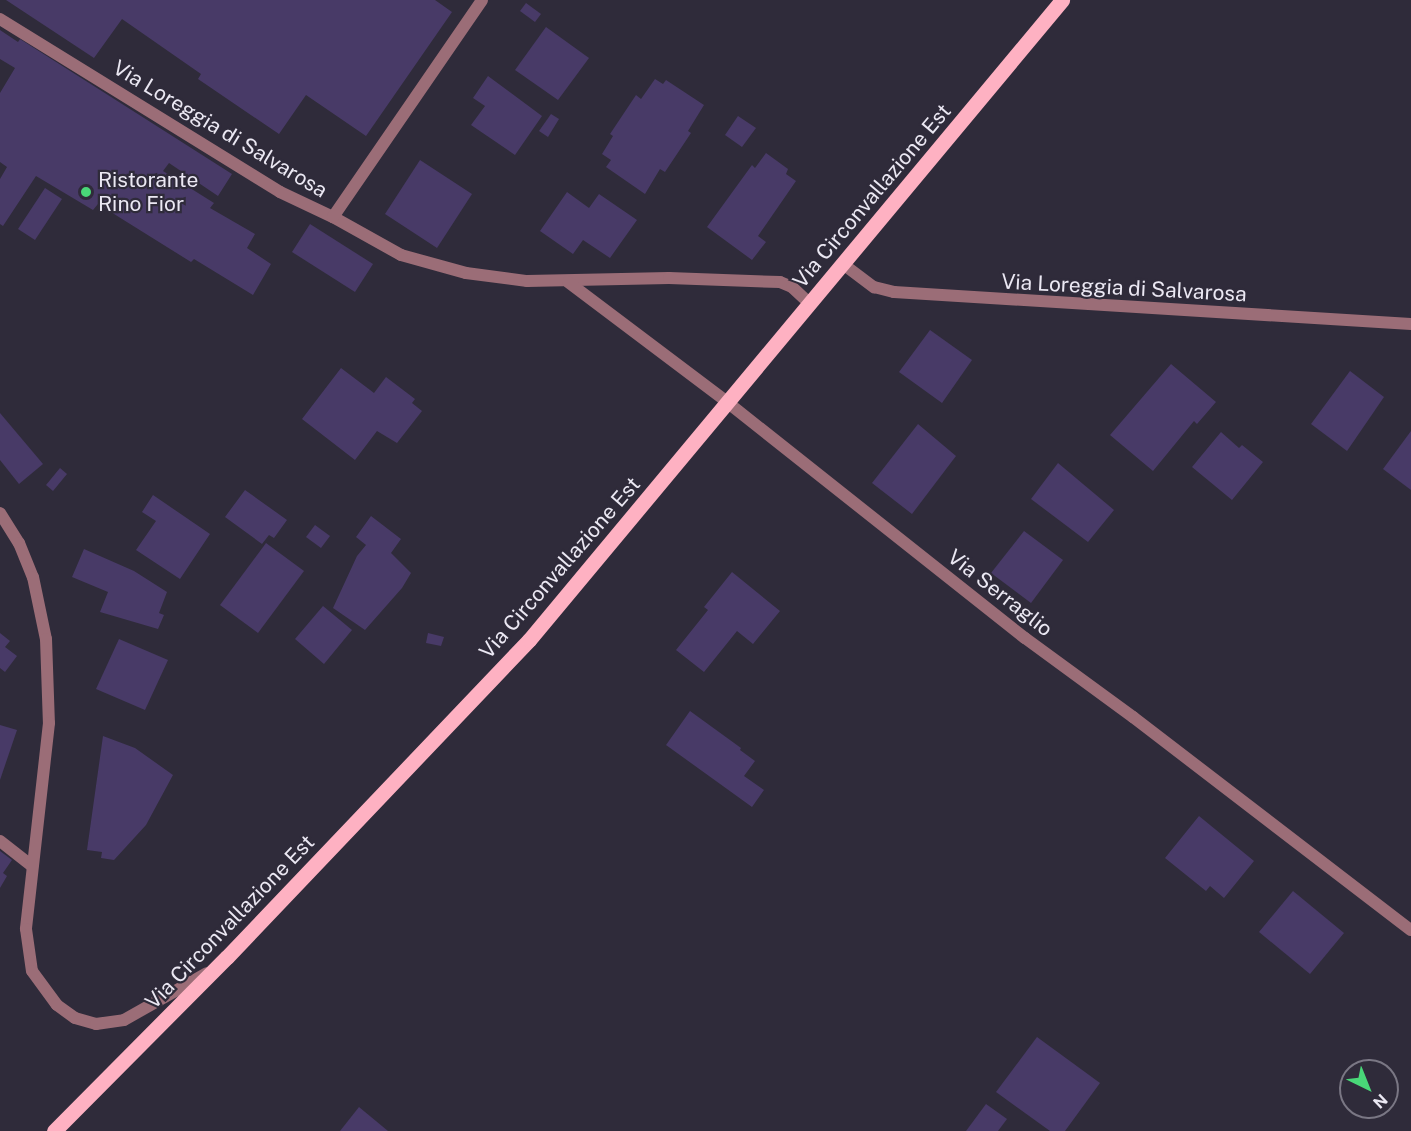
<!DOCTYPE html>
<style>
body{margin:0}
#map{position:relative;width:1411px;height:1131px;overflow:hidden;background:#2f2b3a;font-family:"Public Sans",sans-serif}
div>[style]{position:absolute}
[style*='--x']{left:calc(var(--x)*1px);top:calc(var(--y)*1px);width:calc(var(--w)*1px);rotate:calc(var(--a)*1deg)}
.building>*{inset:0;background:#483a67}
.minor>*{height:12px;margin:-6px;padding:0 6px;transform-origin:6px;border-radius:6px;background:#9b6d77}
.tertiary>*{height:12px;margin:-6px;padding:0 6px;transform-origin:6px;border-radius:6px;background:#9b6d77}
.primary>*{height:15px;margin:-7.5px;padding:0 7.5px;transform-origin:7.5px;border-radius:7.5px;background:#feb1c2}
.dots>*{width:16px;height:16px;translate:-50% -50%;box-sizing:border-box;border:3px solid #2f2b3a;border-radius:50%}
span{translate:-50% -50%;white-space:nowrap;text-align:center;line-height:1.15;-webkit-text-stroke:4.5px #2f2b3a;paint-order:stroke}
.street-label{font-size:21px;color:#ebe8f3}
.poi-label{font-size:21px;color:#ebe8f3}
.left{translate:0 -50%;text-align:left}
.north{position:absolute;left:1339px;top:1059px;width:60px;height:60px;box-sizing:border-box;background:#2f2b3a;border:2px solid #7a7784;border-radius:50%;rotate:137deg;font-size:16px;font-weight:700;line-height:24px;text-align:center;color:#ebe8f3}
.north::after{content:'';display:block;margin:auto;width:21px;height:27px;background:#49d778;clip-path:polygon(50% 0,100% 100%,50% 72%,0 100%)}
</style>
<div id="map">
<div class="building">
<i style="clip-path:polygon(6px 0,435px 0,452px 12px,366px 136px,306px 95px,279px 134px,198px 79px,201px 74px,122px 19px,94px 58px)"></i>
<i style="clip-path:polygon(526px 3px,541px 14px,535px 22px,520px 11px)"></i>
<i style="clip-path:polygon(546px 27px,589px 58px,558px 100px,515px 70px)"></i>
<i style="clip-path:polygon(0 30px,18px 42px,20px 39px,232px 174px,218px 196px,169px 163px,163px 171px,214px 203px,210px 208px,255px 234px,247px 248px,271px 264px,253px 295px,194px 259px,191px 262px,98px 204px,93px 210px,36px 176px,3px 226px,0 224px,0 179px,7px 167px,0 162px,0 93px,15px 68px,0 59px)"></i>
<i style="clip-path:polygon(488px 76px,542px 116px,515px 155px,471px 125px,485px 106px,473px 98px)"></i>
<i style="clip-path:polygon(655px 79px,663px 84px,666px 80px,704px 105px,688px 131px,691px 133px,665px 172px,660px 169px,645px 194px,606px 167px,611px 160px,602px 154px,613px 136px,610px 134px,636px 95px,641px 99px)"></i>
<i style="clip-path:polygon(551px 114px,559px 119px,548px 137px,539px 131px)"></i>
<i style="clip-path:polygon(738px 116px,756px 128px,742px 147px,725px 135px)"></i>
<i style="clip-path:polygon(766px 153px,788px 169px,786px 174px,796px 181px,758px 236px,766px 242px,752px 260px,707px 227px,752px 165px,755px 168px)"></i>
<i style="clip-path:polygon(420px 160px,472px 194px,437px 248px,385px 214px)"></i>
<i style="clip-path:polygon(45px 188px,62px 199px,35px 240px,18px 229px)"></i>
<i style="clip-path:polygon(567px 192px,589px 208px,599px 194px,637px 220px,610px 258px,583px 240px,573px 254px,540px 231px)"></i>
<i style="clip-path:polygon(310px 224px,373px 264px,355px 292px,292px 252px)"></i>
<i style="clip-path:polygon(930px 330px,972px 360px,942px 403px,899px 372px)"></i>
<i style="clip-path:polygon(1171px 364px,1216px 402px,1197px 424px,1194px 421px,1153px 471px,1110px 435px)"></i>
<i style="clip-path:polygon(341px 368px,374px 393px,386px 377px,415px 399px,412px 403px,422px 411px,397px 443px,377px 431px,355px 460px,302px 419px)"></i>
<i style="clip-path:polygon(1350px 371px,1384px 397px,1347px 451px,1311px 424px)"></i>
<i style="clip-path:polygon(0 413px,43px 464px,19px 484px,0 460px)"></i>
<i style="clip-path:polygon(918px 424px,956px 456px,912px 514px,872px 483px)"></i>
<i style="clip-path:polygon(1411px 431px,1411px 490px,1383px 469px)"></i>
<i style="clip-path:polygon(1221px 432px,1239px 448px,1242px 445px,1263px 462px,1232px 500px,1192px 467px)"></i>
<i style="clip-path:polygon(1058px 463px,1114px 510px,1088px 542px,1031px 499px)"></i>
<i style="clip-path:polygon(60px 468px,67px 474px,53px 491px,46px 485px)"></i>
<i style="clip-path:polygon(245px 490px,287px 520px,274px 538px,269px 535px,262px 544px,225px 517px)"></i>
<i style="clip-path:polygon(153px 495px,210px 534px,180px 579px,136px 550px,156px 521px,142px 512px)"></i>
<i style="clip-path:polygon(371px 516px,401px 539px,391px 553px,411px 573px,402px 588px,365px 630px,333px 608px,357px 556px,366px 545px,356px 537px)"></i>
<i style="clip-path:polygon(315px 525px,330px 536px,321px 548px,306px 537px)"></i>
<i style="clip-path:polygon(1024px 531px,1063px 560px,1031px 603px,991px 573px)"></i>
<i style="clip-path:polygon(266px 543px,304px 571px,258px 633px,220px 605px)"></i>
<i style="clip-path:polygon(84px 549px,134px 571px,167px 592px,159px 613px,164px 615px,158px 629px,100px 612px,108px 592px,72px 577px)"></i>
<i style="clip-path:polygon(732px 572px,780px 611px,753px 644px,737px 631px,704px 672px,676px 650px,708px 610px,704px 607px)"></i>
<i style="clip-path:polygon(323px 606px,352px 630px,324px 664px,295px 639px)"></i>
<i style="clip-path:polygon(0 633px,10px 641px,5px 647px,17px 656px,5px 672px,0 668px)"></i>
<i style="clip-path:polygon(428px 633px,444px 637px,441px 646px,426px 643px)"></i>
<i style="clip-path:polygon(119px 639px,168px 660px,145px 710px,96px 689px)"></i>
<i style="clip-path:polygon(690px 711px,741px 748px,740px 750px,755px 761px,744px 776px,764px 790px,752px 807px,666px 745px)"></i>
<i style="clip-path:polygon(0 725px,17px 730px,0 780px)"></i>
<i style="clip-path:polygon(103px 736px,135px 748px,173px 775px,146px 825px,114px 860px,101px 858px,102px 852px,87px 850px)"></i>
<i style="clip-path:polygon(1199px 816px,1254px 861px,1224px 898px,1210px 886px,1206px 891px,1165px 858px)"></i>
<i style="clip-path:polygon(0 851px,12px 860px,3px 873px,7px 876px,0 888px)"></i>
<i style="clip-path:polygon(1293px 891px,1344px 933px,1310px 974px,1259px 932px)"></i>
<i style="clip-path:polygon(1037px 1037px,1100px 1083px,1065px 1131px,1050px 1131px,996px 1092px)"></i>
<i style="clip-path:polygon(986px 1104px,1007px 1119px,998px 1131px,966px 1131px)"></i>
<i style="clip-path:polygon(359px 1107px,388px 1131px,340px 1131px)"></i>
</div>
<div class="minor">
<i style="--x:0;--y:19;--w:329;--a:31.7"></i>
<i style="--x:280;--y:192;--w:59;--a:25.3"></i>
<i style="--x:333;--y:217;--w:78;--a:29.2"></i>
<i style="--x:401;--y:255;--w:67;--a:15.5"></i>
<i style="--x:466;--y:273;--w:62;--a:7.5"></i>
<i style="--x:527;--y:281;--w:142;--a:-1.2"></i>
<i style="--x:669;--y:278;--w:111;--a:2.1"></i>
<i style="--x:780;--y:282;--w:13;--a:23"></i>
<i style="--x:792;--y:287;--w:25;--a:43"></i>
<i style="--x:333;--y:217;--w:263;--a:-55.5"></i>
<i style="--x:843;--y:264;--w:39;--a:37"></i>
<i style="--x:874;--y:287;--w:21;--a:14"></i>
<i style="--x:894;--y:292;--w:518;--a:3.54"></i>
<i style="--x:568;--y:282;--w:199;--a:37"></i>
<i style="--x:727;--y:402;--w:380;--a:38.4"></i>
<i style="--x:1025;--y:638;--w:134;--a:36.2"></i>
<i style="--x:1133;--y:717;--w:350;--a:37.5"></i>
<i style="--x:0;--y:841;--w:41;--a:38"></i>
</div>
<div class="tertiary">
<i style="--x:0;--y:513;--w:36;--a:58"></i>
<i style="--x:19;--y:543;--w:37;--a:68"></i>
<i style="--x:33;--y:577;--w:63;--a:78.2"></i>
<i style="--x:46;--y:639;--w:84;--a:88"></i>
<i style="--x:49;--y:723;--w:207;--a:96.4"></i>
<i style="--x:26;--y:929;--w:42;--a:81.9"></i>
<i style="--x:32;--y:971;--w:42;--a:53.7"></i>
<i style="--x:57;--y:1005;--w:22;--a:36"></i>
<i style="--x:75;--y:1018;--w:22;--a:16"></i>
<i style="--x:96;--y:1024;--w:28;--a:-8"></i>
<i style="--x:124;--y:1020;--w:95;--a:-29.5"></i>
</div>
<div class="primary">
<i style="--x:54;--y:1131;--w:245;--a:-45.2"></i>
<i style="--x:227;--y:957;--w:438;--a:-46.4"></i>
<i style="--x:529;--y:640;--w:833;--a:-50.21"></i>
</div>
<div class="dots">
<i style="left:86px;top:192px;background:#49d778"></i>
</div>
<div class="street-label">
<span style="left:220px;top:129px;rotate:31deg">Via Loreggia di Salvarosa</span>
<span style="left:872px;top:196px;rotate:-50deg">Via Circonvallazione Est</span>
<span style="left:1124px;top:288px;rotate:3deg">Via Loreggia di Salvarosa</span>
<span style="left:560px;top:568px;rotate:-49deg">Via Circonvallazione Est</span>
<span style="left:1000px;top:593px;rotate:38deg">Via Serraglio</span>
<span style="left:230px;top:922px;rotate:-46deg">Via Circonvallazione Est</span>
</div>
<div class="poi-label">
<span class="left" style="left:98px;top:192px">Ristorante<br>Rino Fior</span>
</div>
<div class="north">N</div>
</div>
